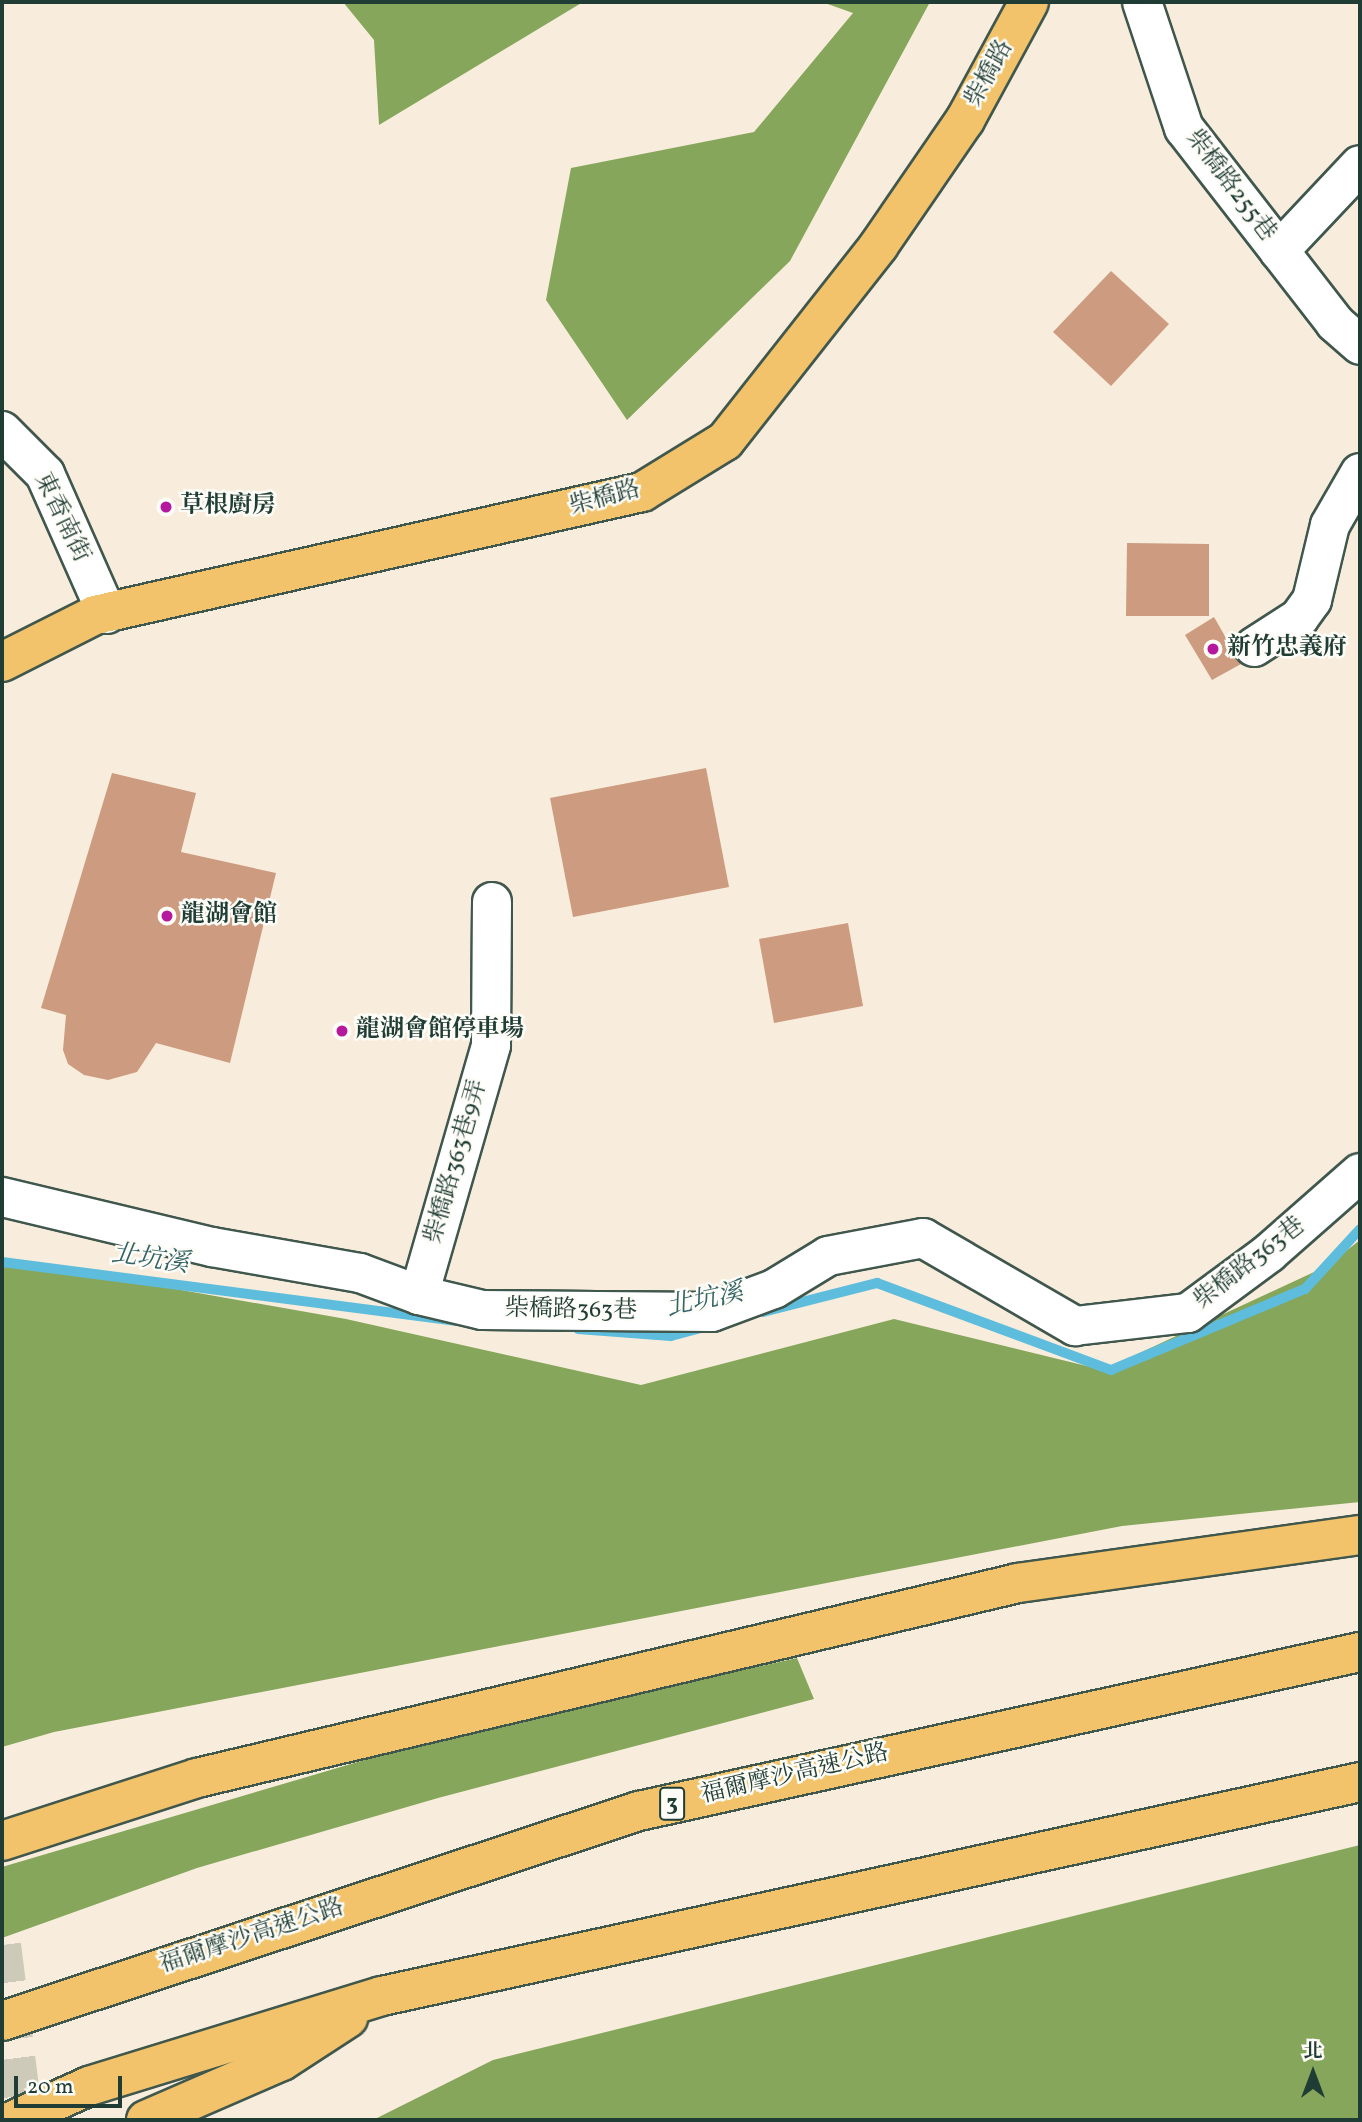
<!DOCTYPE html>
<meta charset="utf-8">
<style>
body{margin:0}
#map{position:relative;width:1362px;height:2122px;overflow:hidden;background:#f8eddc;font-family:Vollkorn,"Noto Serif TC",serif}
div>[style]{position:absolute}
[style*='--x']{left:calc(var(--x)*1px);top:calc(var(--y)*1px);width:calc(var(--w)*1px);rotate:calc(var(--a)*1deg)}
.forest>*{inset:0;background:#85a65b}
.stream>*{height:10px;margin:-5px;padding:0 5px;transform-origin:5px;border-radius:5px;background:#5ebddc}
.building>*{inset:0;background:#cd9b7f}
.minor-tunnel>*{height:38px;margin-top:-19px;transform-origin:0;background:repeating-linear-gradient(90deg,#cdcaba 0 38px,transparent 0 57px)}
.roads{filter:drop-shadow(2px 0 #40574d) drop-shadow(-2px 0 #40574d) drop-shadow(0 2px #40574d) drop-shadow(0 -2px #40574d)}
.minor>*{height:38px;margin:-19px;padding:0 19px;transform-origin:19px;border-radius:19px;background:#fff}
.major>*{height:38px;margin:-19px;padding:0 19px;transform-origin:19px;border-radius:19px;background:#f2c36a}
.highway>*{height:38px;margin:-19px;padding:0 19px;transform-origin:19px;border-radius:19px;background:#f2c36a}
.dots>*{width:19px;height:19px;translate:-50% -50%;box-sizing:border-box;border:4px solid #fdfcf7;border-radius:50%}
span{translate:-50% -50%;white-space:nowrap;text-align:center;line-height:1.15;-webkit-text-stroke:5px #fdfcf7;paint-order:stroke}
.shield-label span{padding:2px 5px;background:#fdfcf7;border:2px solid;border-radius:5px;-webkit-text-stroke-width:0}
.shield-label{font-size:23px;color:#1f3d34;font-weight:700}
.street-label{font-size:24px;color:#1f3d34}
.poi-label{font-size:24px;color:#1f3d34;font-weight:700}
.left{translate:0 -50%;text-align:left}
.water-label{font-size:26px;color:#326366;font-style:italic}
.frame{position:absolute;inset:0;border:4px solid #1f3d34;pointer-events:none}
.north{position:absolute;left:1278px;top:2038px;width:70px;height:70px;-webkit-text-stroke:5px #fdfcf7;paint-order:stroke;rotate:0deg;font-size:19px;font-weight:700;line-height:28px;text-align:center;color:#1f3d34}
.north::after{content:'';display:block;margin:auto;width:24px;height:32px;background:#1f3d34;clip-path:polygon(50% 0,100% 100%,50% 72%,0 100%)}
.scale{position:absolute;left:14px;top:2076px;width:108px;height:32px;box-sizing:border-box;border:4px solid #1f3d34;border-top:0;padding-left:9px;font-size:21px;line-height:24px;white-space:nowrap;color:#1f3d34;-webkit-text-stroke:5px #fdfcf7;paint-order:stroke}
</style>
<div id="map">
<div class="forest">
<i style="clip-path:polygon(343px 2px,583px 2px,379px 125px,374px 40px)"></i>
<i style="clip-path:polygon(822px 2px,930px 2px,790px 261px,627px 420px,546px 300px,571px 168px,754px 132px,853px 13px)"></i>
<i style="clip-path:polygon(1360px 1240px,1360px 1502px,1122px 1526px,54px 1732px,2px 1747px,2px 1262px,34px 1264px,346px 1319px,641px 1385px,894px 1319px,1103px 1370px,1327px 1266px)"></i>
<i style="clip-path:polygon(797px 1658px,814px 1699px,438px 1798px,197px 1868px,2px 1938px,2px 1867px,449px 1735px)"></i>
<i style="clip-path:polygon(1360px 1845px,1360px 2120px,373px 2120px,493px 2060px)"></i>
</div>
<div class="stream">
<i style="--x:2;--y:1262;--w:459;--a:7.4"></i>
<i style="--x:763;--y:1312;--w:118;--a:-14.3"></i>
<i style="--x:877;--y:1283;--w:250;--a:20.4"></i>
<i style="--x:1111;--y:1370;--w:210;--a:-22.7"></i>
<i style="--x:1305;--y:1289;--w:81;--a:-47.5"></i>
<i style="--x:578;--y:1329;--w:93;--a:4.3"></i>
<i style="--x:671;--y:1336;--w:30;--a:-15"></i>
</div>
<div class="building">
<i style="clip-path:polygon(1111px 271px,1169px 324px,1111px 386px,1053px 332px)"></i>
<i style="clip-path:polygon(1127px 543px,1209px 544px,1209px 616px,1126px 616px)"></i>
<i style="clip-path:polygon(1214px 617px,1241px 664px,1212px 680px,1185px 635px)"></i>
<i style="clip-path:polygon(706px 768px,729px 887px,573px 917px,550px 798px)"></i>
<i style="clip-path:polygon(112px 773px,196px 793px,181px 852px,276px 873px,230px 1063px,156px 1043px,137px 1072px,108px 1080px,84px 1075px,68px 1064px,63px 1050px,66px 1015px,41px 1008px)"></i>
<i style="clip-path:polygon(848px 923px,863px 1006px,774px 1023px,759px 939px)"></i>
</div>
<div class="minor-tunnel">
<i style="--x:2;--y:1945;--w:176;--a:82.8"></i>
</div>
<div class="roads">
<div class="minor">
<i style="--x:1142;--y:2;--w:133;--a:71.6"></i>
<i style="--x:1184;--y:128;--w:247;--a:52.2"></i>
<i style="--x:1335;--y:323;--w:33;--a:41"></i>
<i style="--x:1279;--y:251;--w:118;--a:-46.7"></i>
<i style="--x:2;--y:431;--w:61;--a:45"></i>
<i style="--x:45;--y:474;--w:153;--a:66.1"></i>
<i style="--x:1254;--y:647;--w:54;--a:-32.8"></i>
<i style="--x:1299;--y:618;--w:22;--a:-54"></i>
<i style="--x:1312;--y:600;--w:77;--a:-76.5"></i>
<i style="--x:1330;--y:525;--w:60;--a:-60"></i>
<i style="--x:2;--y:1197;--w:216;--a:13.4"></i>
<i style="--x:212;--y:1247;--w:150;--a:10"></i>
<i style="--x:360;--y:1273;--w:63;--a:20.4"></i>
<i style="--x:419;--y:1295;--w:65;--a:13.4"></i>
<i style="--x:482;--y:1310;--w:230;--a:0.5"></i>
<i style="--x:712;--y:1312;--w:66;--a:-20.4"></i>
<i style="--x:774;--y:1289;--w:63;--a:-31.4"></i>
<i style="--x:828;--y:1256;--w:97;--a:-10.7"></i>
<i style="--x:923;--y:1238;--w:176;--a:30.1"></i>
<i style="--x:1075;--y:1326;--w:114;--a:-6.6"></i>
<i style="--x:1188;--y:1313;--w:101;--a:-36.5"></i>
<i style="--x:1269;--y:1253;--w:121;--a:-41.3"></i>
<i style="--x:419;--y:1295;--w:260;--a:-73.9"></i>
<i style="--x:491;--y:1045;--w:143;--a:-89.6"></i>
</div>
<div class="major">
<i style="--x:2;--y:662;--w:104;--a:-26.8"></i>
<i style="--x:95;--y:615;--w:561;--a:-12.67"></i>
<i style="--x:642;--y:492;--w:97;--a:-31.6"></i>
<i style="--x:725;--y:441;--w:249;--a:-51.8"></i>
<i style="--x:879;--y:245;--w:152;--a:-55.5"></i>
<i style="--x:965;--y:120;--w:134;--a:-61.5"></i>
</div>
<div class="highway">
<i style="--x:2;--y:1841;--w:205;--a:-17.9"></i>
<i style="--x:197;--y:1778;--w:844;--a:-13.36"></i>
<i style="--x:1018;--y:1583;--w:345;--a:-8"></i>
<i style="--x:2;--y:2021;--w:671;--a:-18.25"></i>
<i style="--x:639;--y:1811;--w:738;--a:-12.44"></i>
<i style="--x:14;--y:2120;--w:82;--a:-24.4"></i>
<i style="--x:89;--y:2086;--w:307;--a:-17.1"></i>
<i style="--x:382;--y:1996;--w:1001;--a:-12.34"></i>
<i style="--x:146;--y:2120;--w:148;--a:-23.5"></i>
<i style="--x:282;--y:2061;--w:79;--a:-33.1"></i>
</div>
</div>
<div class="dots">
<i style="left:166px;top:507px;background:#b5179e"></i>
<i style="left:1213px;top:649px;background:#b5179e"></i>
<i style="left:167px;top:916px;background:#b5179e"></i>
<i style="left:342px;top:1031px;background:#b5179e"></i>
</div>
<div class="shield-label">
<span style="left:672px;top:1804px">3</span>
</div>
<div class="street-label">
<span style="left:990px;top:74px;rotate:-61deg">柴橋路</span>
<span style="left:1230px;top:186px;rotate:53deg">柴橋路255巷</span>
<span style="left:605px;top:499px;rotate:-15deg">柴橋路</span>
<span style="left:61px;top:518px;rotate:64deg">東香南街</span>
<span style="left:457px;top:1162px;rotate:-74deg">柴橋路363巷9弄</span>
<span style="left:1250px;top:1264px;rotate:-38deg">柴橋路363巷</span>
<span style="left:571px;top:1311px;rotate:1deg">柴橋路363巷</span>
<span style="left:795px;top:1775px;rotate:-13deg">福爾摩沙高速公路</span>
<span style="left:252px;top:1937px;rotate:-18deg">福爾摩沙高速公路</span>
</div>
<div class="poi-label">
<span class="left" style="left:180px;top:507px">草根廚房</span>
<span class="left" style="left:1227px;top:649px">新竹忠義府</span>
<span class="left" style="left:181px;top:916px">龍湖會館</span>
<span class="left" style="left:356px;top:1031px">龍湖會館停車場</span>
</div>
<div class="water-label">
<span style="left:150px;top:1260px;rotate:8deg">北坑溪</span>
<span style="left:705px;top:1301px;rotate:-12deg">北坑溪</span>
</div>
<div class="frame"></div>
<div class="north">北</div>
<div class="scale">20 m</div>
</div>
